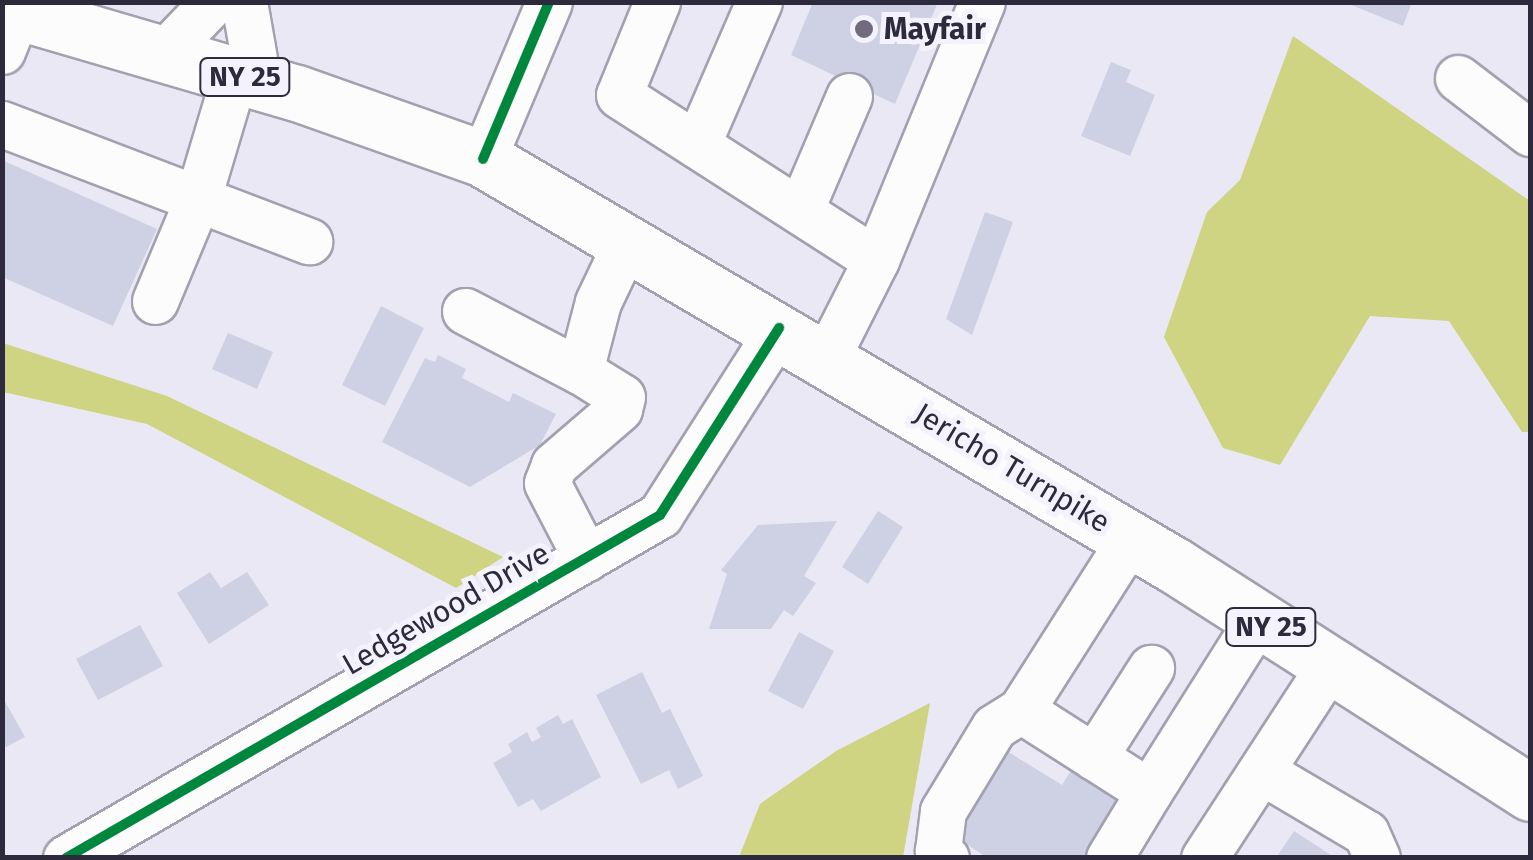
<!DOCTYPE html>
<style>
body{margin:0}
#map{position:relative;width:1533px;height:860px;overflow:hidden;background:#eae8f4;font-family:"Fira Sans",sans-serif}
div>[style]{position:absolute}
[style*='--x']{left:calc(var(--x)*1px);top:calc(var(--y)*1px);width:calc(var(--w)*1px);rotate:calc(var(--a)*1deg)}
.forest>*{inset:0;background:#ced482}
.building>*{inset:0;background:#ced1e4}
.roads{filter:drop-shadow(2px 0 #a3a0af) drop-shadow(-2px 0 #a3a0af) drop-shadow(0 2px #a3a0af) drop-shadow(0 -2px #a3a0af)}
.minor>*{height:45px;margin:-22.5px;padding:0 22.5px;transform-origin:22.5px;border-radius:22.5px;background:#fcfcfd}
.major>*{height:55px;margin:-27.5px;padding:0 27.5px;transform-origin:27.5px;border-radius:27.5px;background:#fcfcfd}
.cycleway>*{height:10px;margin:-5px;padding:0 5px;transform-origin:5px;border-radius:5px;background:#00873e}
.dots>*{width:28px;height:28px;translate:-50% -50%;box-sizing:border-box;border:5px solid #f4f2fd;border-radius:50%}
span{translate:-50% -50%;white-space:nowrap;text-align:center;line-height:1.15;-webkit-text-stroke:10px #f4f2fd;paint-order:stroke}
.shield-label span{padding:2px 8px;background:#f4f2fd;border:2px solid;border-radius:8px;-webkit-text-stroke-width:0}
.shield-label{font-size:28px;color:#2e2a3e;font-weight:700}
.poi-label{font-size:30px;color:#2e2a3e;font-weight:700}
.left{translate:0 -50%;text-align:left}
.street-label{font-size:30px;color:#2e2a3e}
.frame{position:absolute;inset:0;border:5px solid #2e2a3e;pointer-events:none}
</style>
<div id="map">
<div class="forest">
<i style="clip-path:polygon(1293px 36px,1530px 201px,1530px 432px,1522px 432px,1449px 321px,1370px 316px,1280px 465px,1223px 448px,1164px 337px,1207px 212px,1240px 180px)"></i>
<i style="clip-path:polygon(3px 343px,167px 396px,503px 557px,456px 588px,147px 424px,3px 392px)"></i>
<i style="clip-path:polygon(930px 703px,903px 857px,739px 857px,760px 804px,836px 751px)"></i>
</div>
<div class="building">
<i style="clip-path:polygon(813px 2px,938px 2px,895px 104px,791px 55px)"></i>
<i style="clip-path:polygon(1344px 2px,1412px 2px,1403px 26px)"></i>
<i style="clip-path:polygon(1111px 62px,1131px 70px,1126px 82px,1155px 95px,1130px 156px,1081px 136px)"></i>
<i style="clip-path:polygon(2px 160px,157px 229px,113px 326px,2px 277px)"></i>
<i style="clip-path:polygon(985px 212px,1013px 222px,972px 335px,946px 319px)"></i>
<i style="clip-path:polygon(381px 306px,424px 328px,385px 406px,342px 385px)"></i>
<i style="clip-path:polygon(228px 333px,273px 352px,257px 389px,212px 369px)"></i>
<i style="clip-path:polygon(438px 355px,466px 369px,462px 378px,509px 402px,513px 393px,556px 414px,540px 445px,470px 487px,382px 442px,425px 358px,435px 362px)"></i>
<i style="clip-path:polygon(878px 511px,903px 527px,868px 584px,842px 567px)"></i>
<i style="clip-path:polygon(837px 521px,804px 576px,816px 583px,793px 616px,784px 610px,771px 629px,709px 629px,727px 574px,721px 570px,758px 525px)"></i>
<i style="clip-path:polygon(210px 572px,221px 588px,247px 572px,269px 605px,209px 644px,177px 593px)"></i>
<i style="clip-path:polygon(140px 625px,163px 666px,98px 700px,76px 659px)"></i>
<i style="clip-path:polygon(799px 632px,834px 651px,803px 709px,768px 691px)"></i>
<i style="clip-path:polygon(642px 672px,662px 713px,670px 709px,703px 776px,678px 789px,669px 770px,641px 784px,596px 695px)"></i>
<i style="clip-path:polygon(2px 696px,25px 737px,2px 749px)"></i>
<i style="clip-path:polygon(558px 715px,563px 724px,572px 719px,601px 777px,541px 811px,533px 799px,518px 807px,493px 763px,512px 752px,508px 744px,527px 732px,532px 742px,541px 737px,536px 728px)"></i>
<i style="clip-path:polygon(997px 745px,1062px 785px,1073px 767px,1130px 802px,1096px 858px,988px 858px,949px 833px)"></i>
<i style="clip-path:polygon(1294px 831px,1331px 855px,1330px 858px,1276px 858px)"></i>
</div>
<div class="roads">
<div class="minor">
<i style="--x:244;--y:2;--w:80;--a:80"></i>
<i style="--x:657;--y:2;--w:100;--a:112.2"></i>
<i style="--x:619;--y:95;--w:305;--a:32.7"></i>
<i style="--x:876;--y:260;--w:279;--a:-67.7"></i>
<i style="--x:2;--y:51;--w:43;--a:-68.2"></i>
<i style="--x:163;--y:54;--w:72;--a:-46.1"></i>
<i style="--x:1458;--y:78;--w:91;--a:37.4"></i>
<i style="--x:2;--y:124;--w:329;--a:20.9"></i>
<i style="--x:697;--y:145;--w:156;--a:-66.6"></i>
<i style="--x:483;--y:159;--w:170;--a:-67.2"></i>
<i style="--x:800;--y:211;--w:125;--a:-66.9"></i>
<i style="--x:155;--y:301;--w:112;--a:-67.3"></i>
<i style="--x:198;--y:198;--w:129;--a:-73.4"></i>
<i style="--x:465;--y:311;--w:130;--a:27.6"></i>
<i style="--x:580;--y:371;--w:71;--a:-75.4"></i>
<i style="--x:598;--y:302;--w:68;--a:-64.6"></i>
<i style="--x:827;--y:357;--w:109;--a:-63.2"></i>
<i style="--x:580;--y:371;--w:49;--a:31.8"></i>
<i style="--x:622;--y:397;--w:12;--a:104"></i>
<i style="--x:619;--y:409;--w:86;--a:139.3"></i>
<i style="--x:554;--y:465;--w:19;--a:111"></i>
<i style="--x:547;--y:483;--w:85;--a:62.5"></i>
<i style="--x:1130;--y:539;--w:203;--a:122.5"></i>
<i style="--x:1021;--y:710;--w:152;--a:32.6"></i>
<i style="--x:1149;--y:792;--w:204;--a:-57.8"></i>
<i style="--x:1094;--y:757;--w:106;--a:-57.4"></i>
<i style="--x:1261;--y:771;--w:122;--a:30.6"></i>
<i style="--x:1366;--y:833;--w:27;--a:66"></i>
<i style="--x:66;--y:858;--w:686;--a:-30"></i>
<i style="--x:660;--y:515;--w:222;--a:-57.5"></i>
<i style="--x:946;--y:858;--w:11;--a:-139"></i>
<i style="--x:938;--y:851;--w:40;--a:-82.9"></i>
<i style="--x:943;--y:811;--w:98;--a:-58.7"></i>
<i style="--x:994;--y:727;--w:32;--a:-32"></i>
<i style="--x:1109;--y:858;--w:77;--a:-58.8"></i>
<i style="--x:1204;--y:858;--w:230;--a:-56.9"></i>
</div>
<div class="major">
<i style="--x:2;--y:7;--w:307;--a:16.3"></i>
<i style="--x:297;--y:93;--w:197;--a:19.5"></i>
<i style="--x:483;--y:159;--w:801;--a:30.44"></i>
<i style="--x:1174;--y:565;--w:423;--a:32.6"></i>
</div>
</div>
<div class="cycleway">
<i style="--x:483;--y:159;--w:170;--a:-67.2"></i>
<i style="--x:66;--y:858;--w:686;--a:-30"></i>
<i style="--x:660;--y:515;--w:222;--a:-57.5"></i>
</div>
<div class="dots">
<i style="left:864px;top:29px;background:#706c7e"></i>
</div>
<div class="shield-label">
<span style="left:245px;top:77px">NY 25</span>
<span style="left:1271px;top:627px">NY 25</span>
</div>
<div class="poi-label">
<span class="left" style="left:884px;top:29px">Mayfair</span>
</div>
<div class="street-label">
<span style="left:1012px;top:468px;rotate:31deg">Jericho Turnpike</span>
<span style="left:446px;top:609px;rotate:-30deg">Ledgewood Drive</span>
</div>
<div class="frame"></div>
</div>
